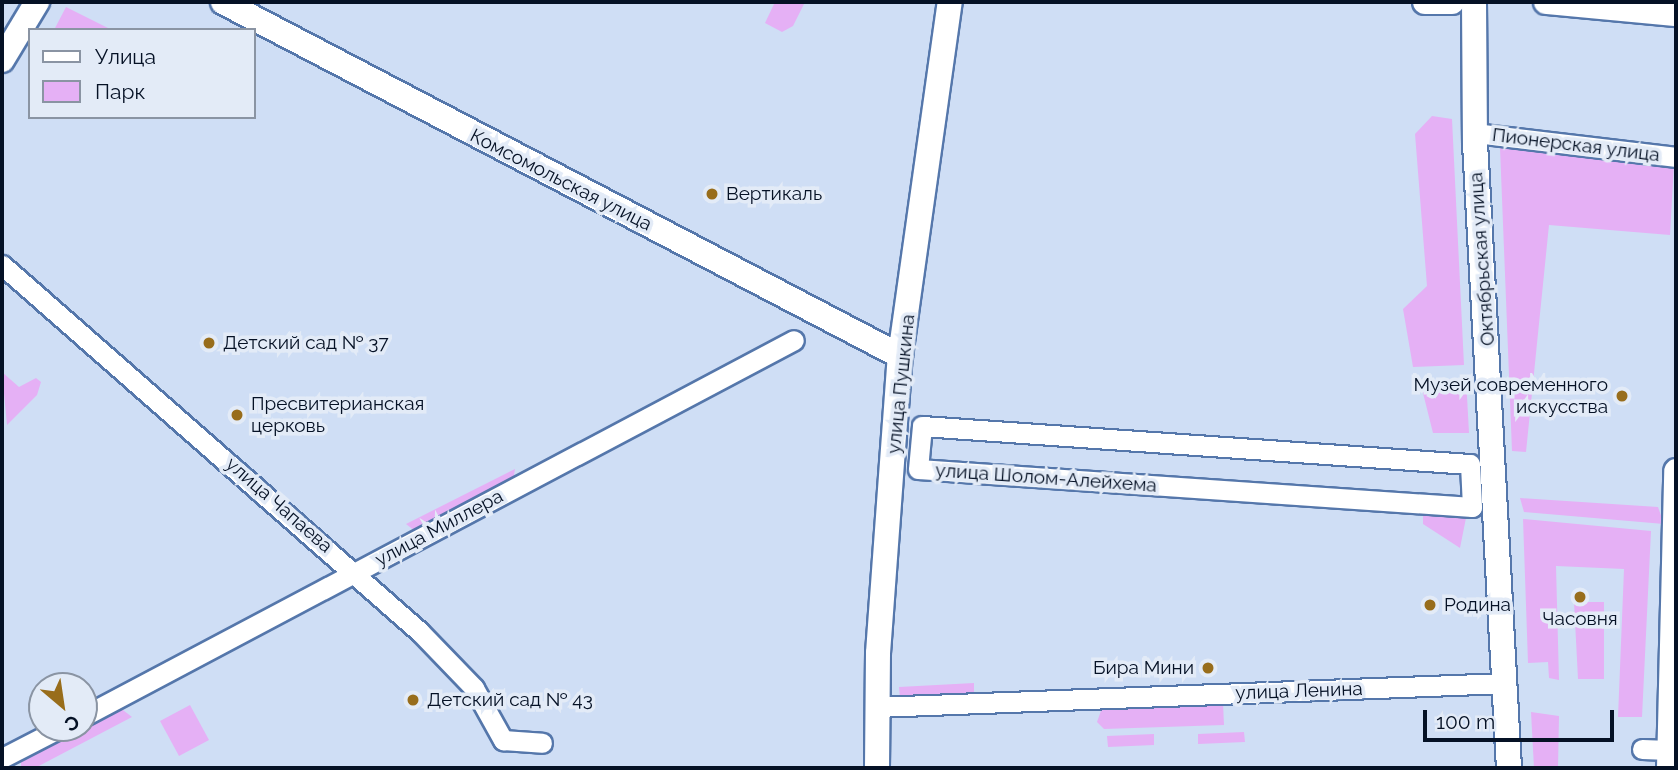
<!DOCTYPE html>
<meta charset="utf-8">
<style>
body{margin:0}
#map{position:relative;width:1678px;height:770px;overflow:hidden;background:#cfdef5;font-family:Raleway,sans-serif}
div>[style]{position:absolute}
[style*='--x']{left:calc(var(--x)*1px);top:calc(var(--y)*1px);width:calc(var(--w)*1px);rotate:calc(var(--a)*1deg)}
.green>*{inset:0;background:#e5b0f5}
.roads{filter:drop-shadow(2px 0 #5577ab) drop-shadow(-2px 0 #5577ab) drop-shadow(0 2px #5577ab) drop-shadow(0 -2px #5577ab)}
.minor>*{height:19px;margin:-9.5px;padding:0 9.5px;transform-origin:9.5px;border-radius:9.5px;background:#fff}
.major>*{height:24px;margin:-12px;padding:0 12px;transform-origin:12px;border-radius:12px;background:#fff}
.dots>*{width:19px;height:19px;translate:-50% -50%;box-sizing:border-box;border:4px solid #e3ebf7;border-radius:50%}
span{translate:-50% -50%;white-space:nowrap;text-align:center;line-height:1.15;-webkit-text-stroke:7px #e3ebf7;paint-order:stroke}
.street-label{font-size:19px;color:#051125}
.poi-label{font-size:19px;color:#051125}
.left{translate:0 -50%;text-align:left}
.right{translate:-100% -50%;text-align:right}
.frame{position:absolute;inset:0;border:4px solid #051125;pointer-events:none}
.legend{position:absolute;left:28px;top:28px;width:228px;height:91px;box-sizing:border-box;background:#e3ebf7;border:2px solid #8a94a3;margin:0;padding:9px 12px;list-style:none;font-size:21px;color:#051125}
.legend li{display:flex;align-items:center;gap:14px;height:35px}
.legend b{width:35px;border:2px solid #8a94a3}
.north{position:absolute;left:28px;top:672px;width:70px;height:70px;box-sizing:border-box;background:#e3ebf7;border:2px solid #8a94a3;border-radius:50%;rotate:151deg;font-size:19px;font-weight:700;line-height:28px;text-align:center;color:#051125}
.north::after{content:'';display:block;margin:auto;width:24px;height:32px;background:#986d1b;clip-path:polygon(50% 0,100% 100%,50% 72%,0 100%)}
.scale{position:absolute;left:1423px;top:710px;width:191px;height:32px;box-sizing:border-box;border:4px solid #051125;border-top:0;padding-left:9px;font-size:21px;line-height:24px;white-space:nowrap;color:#051125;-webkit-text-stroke:5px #e3ebf7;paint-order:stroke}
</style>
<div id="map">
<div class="green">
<i style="clip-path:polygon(775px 2px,805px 2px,793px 26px,782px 32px,765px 23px)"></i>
<i style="clip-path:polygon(66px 7px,112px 30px,54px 30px)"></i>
<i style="clip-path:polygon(1432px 116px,1452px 119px,1464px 365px,1413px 367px,1403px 309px,1427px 286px,1415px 134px)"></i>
<i style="clip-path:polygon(1500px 148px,1674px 163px,1670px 235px,1549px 225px,1526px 452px,1512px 451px)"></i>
<i style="clip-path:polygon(2px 372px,19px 387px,36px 378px,41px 382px,37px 395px,7px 425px)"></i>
<i style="clip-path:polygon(1466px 378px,1469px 433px,1433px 433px,1420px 381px)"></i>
<i style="clip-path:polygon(515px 469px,513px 481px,415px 531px,406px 524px)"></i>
<i style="clip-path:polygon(1520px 498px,1658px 507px,1664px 524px,1524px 512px)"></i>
<i style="clip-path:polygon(1423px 509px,1467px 513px,1460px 548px,1423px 524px)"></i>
<i style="clip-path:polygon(1523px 519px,1651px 531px,1642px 717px,1618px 717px,1624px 569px,1556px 566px,1559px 680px,1549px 678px,1548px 662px,1528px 663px)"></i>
<i style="clip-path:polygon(1574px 602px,1604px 602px,1604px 679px,1578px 679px)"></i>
<i style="clip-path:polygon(974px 683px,974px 697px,900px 698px,899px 687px)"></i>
<i style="clip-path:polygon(1223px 703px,1224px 725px,1104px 729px,1097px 722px,1102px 708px)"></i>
<i style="clip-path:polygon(190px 705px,209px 740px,179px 756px,160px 721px)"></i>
<i style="clip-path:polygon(119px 707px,132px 717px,35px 768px,21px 768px,21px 758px)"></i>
<i style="clip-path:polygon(1531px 712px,1559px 716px,1558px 768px,1534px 768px)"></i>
<i style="clip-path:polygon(1244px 732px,1245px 742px,1198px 744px,1198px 734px)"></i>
<i style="clip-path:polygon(1154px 734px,1154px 745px,1108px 747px,1107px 736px)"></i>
</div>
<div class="roads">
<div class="minor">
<i style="--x:1475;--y:133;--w:202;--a:6.8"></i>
<i style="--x:2;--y:265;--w:556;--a:41.28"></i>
<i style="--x:420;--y:632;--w:78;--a:46"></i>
<i style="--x:474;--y:688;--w:60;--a:60.9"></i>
<i style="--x:503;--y:740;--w:39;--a:4"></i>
<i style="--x:922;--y:426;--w:549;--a:3.97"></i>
<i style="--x:1470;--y:464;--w:43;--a:87.3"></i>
<i style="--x:1472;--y:507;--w:555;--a:-176.08"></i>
<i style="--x:918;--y:469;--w:43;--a:-84.7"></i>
<i style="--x:876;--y:707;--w:630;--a:-2.18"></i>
<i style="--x:84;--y:716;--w:803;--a:-27.9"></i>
<i style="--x:1642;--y:749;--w:34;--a:2"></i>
<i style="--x:2;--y:758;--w:65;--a:-27.3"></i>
</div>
<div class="major">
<i style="--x:223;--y:2;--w:764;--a:27.6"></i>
<i style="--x:1425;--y:2;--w:27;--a:0"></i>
<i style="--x:1474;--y:2;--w:141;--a:89.6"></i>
<i style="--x:1475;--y:143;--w:626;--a:86.89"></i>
<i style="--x:1546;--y:2;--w:131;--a:5.3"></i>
<i style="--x:2;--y:60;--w:68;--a:-58.9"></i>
<i style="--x:877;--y:768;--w:115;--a:-89.5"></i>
<i style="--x:878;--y:653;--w:298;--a:-85.8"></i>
<i style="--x:900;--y:356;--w:358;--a:-82"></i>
<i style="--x:1669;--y:768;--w:297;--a:-88.6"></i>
</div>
</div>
<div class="dots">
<i style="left:712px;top:194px;background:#986d1b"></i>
<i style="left:209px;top:343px;background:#986d1b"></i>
<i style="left:1622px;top:396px;background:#986d1b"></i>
<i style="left:237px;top:415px;background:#986d1b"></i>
<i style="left:1580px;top:597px;background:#986d1b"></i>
<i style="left:1430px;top:605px;background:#986d1b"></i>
<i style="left:1208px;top:668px;background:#986d1b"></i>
<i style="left:413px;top:700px;background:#986d1b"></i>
</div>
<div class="street-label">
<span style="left:1576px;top:145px;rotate:7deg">Пионерская улица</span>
<span style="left:561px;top:180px;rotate:27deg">Комсомольская улица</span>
<span style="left:1482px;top:259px;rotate:-94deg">Октябрьская улица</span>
<span style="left:901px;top:384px;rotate:-84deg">улица Пушкина</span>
<span style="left:1046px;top:478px;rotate:4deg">улица Шолом-Алейхема</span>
<span style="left:279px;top:505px;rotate:41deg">улица Чапаева</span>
<span style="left:439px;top:528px;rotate:-28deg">улица Миллера</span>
<span style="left:1299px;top:691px;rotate:-2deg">улица Ленина</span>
</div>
<div class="poi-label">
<span class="left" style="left:726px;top:194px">Вертикаль</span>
<span class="left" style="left:223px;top:343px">Детский сад № 37</span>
<span class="right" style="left:1608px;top:396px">Музей современного<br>искусства</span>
<span class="left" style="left:251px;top:415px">Пресвитерианская<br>церковь</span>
<span class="left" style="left:1444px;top:605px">Родина</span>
<span style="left:1580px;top:619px">Часовня</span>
<span class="right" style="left:1194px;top:668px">Бира Мини</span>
<span class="left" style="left:427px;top:700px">Детский сад № 43</span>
</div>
<div class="frame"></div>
<ul class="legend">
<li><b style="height:9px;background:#fff"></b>Улица</li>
<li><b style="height:19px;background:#e5b0f5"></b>Парк</li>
</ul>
<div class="north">С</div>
<div class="scale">100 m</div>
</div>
